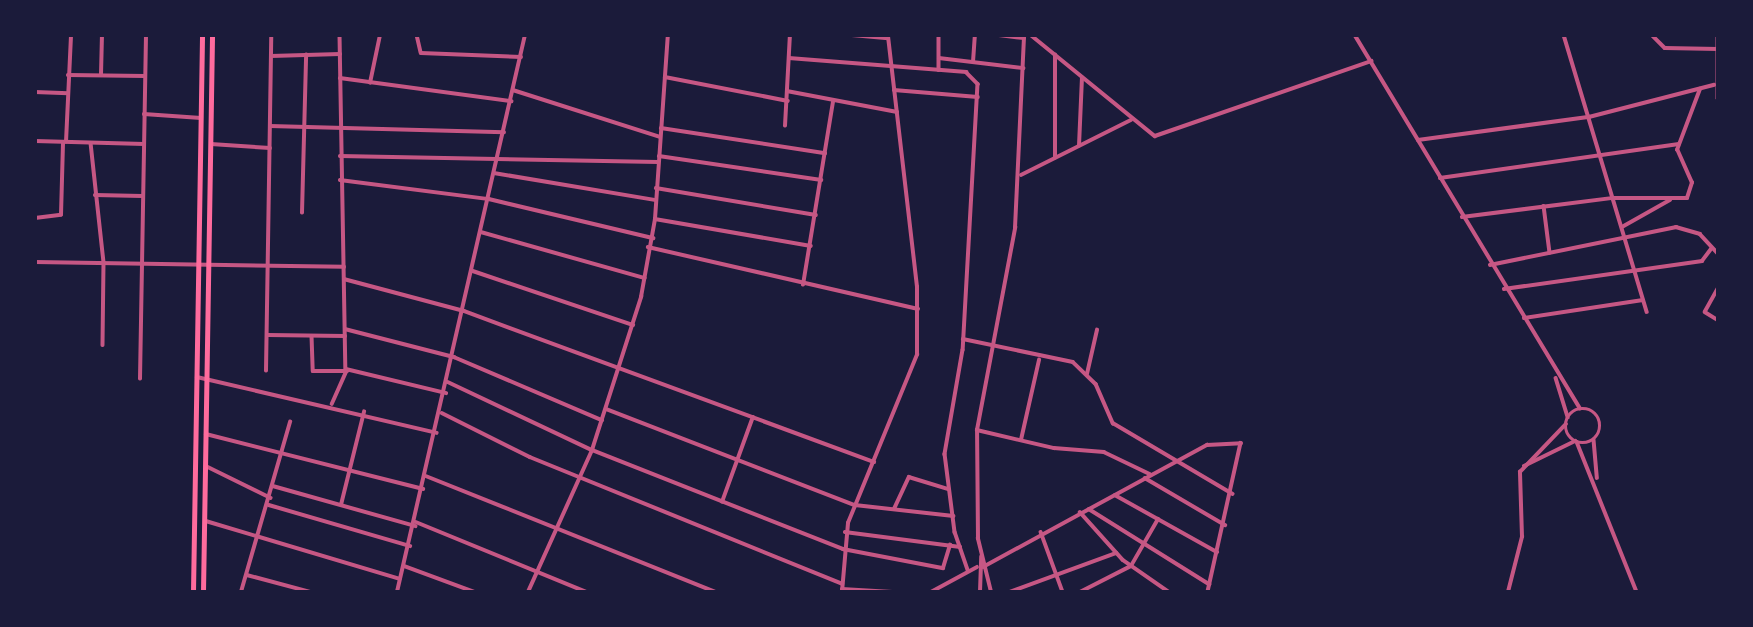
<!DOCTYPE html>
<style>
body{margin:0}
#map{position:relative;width:1753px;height:627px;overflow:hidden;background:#1b1b3a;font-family:"Work Sans",sans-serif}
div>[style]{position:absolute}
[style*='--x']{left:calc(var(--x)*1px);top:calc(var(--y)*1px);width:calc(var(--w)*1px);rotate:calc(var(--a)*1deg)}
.minor>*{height:3.5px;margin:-1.75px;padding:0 1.75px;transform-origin:1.75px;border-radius:1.75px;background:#c65784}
.minor>.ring{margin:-1.75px;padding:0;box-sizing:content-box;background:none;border:3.5px solid #c65784;border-radius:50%}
.secondary>*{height:4.5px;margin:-2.25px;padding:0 2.25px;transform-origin:2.25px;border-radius:2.25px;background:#ff6b9d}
span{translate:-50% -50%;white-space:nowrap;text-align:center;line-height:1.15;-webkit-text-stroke:5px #1b1b3a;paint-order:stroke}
.frame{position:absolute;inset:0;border:37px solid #1b1b3a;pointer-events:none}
</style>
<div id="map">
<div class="minor">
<i style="--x:340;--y:35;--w:334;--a:89"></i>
<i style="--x:346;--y:369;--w:103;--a:13.5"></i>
<i style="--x:417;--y:35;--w:18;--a:77"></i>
<i style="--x:421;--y:53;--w:100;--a:2.3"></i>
<i style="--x:852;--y:35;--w:36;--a:5"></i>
<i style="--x:939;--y:35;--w:35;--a:90"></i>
<i style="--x:999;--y:35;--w:25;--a:7"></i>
<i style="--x:1031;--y:35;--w:160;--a:39.2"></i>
<i style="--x:1155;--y:136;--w:229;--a:-19.1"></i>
<i style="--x:1355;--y:35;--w:436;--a:58.9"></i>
<i style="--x:1564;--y:35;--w:289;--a:73.3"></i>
<i style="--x:1652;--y:35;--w:18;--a:45"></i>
<i style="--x:1665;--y:48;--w:53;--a:1.1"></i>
<i style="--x:1718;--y:35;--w:63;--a:90"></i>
<i style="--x:271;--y:56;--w:69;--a:-1.7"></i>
<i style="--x:789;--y:58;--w:178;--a:4.5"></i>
<i style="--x:966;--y:72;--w:17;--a:45"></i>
<i style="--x:978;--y:84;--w:266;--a:93.2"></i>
<i style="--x:963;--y:350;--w:106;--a:99.8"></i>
<i style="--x:945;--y:454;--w:79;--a:82.7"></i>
<i style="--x:955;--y:532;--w:40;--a:71.1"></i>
<i style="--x:939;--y:58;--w:85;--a:6.8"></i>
<i style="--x:973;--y:62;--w:27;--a:-86"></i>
<i style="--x:68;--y:75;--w:77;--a:0.7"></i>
<i style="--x:101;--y:75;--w:40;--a:-88.6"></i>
<i style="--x:665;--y:77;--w:125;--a:11"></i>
<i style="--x:340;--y:78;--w:173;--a:7.7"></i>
<i style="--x:370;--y:83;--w:49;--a:-78.2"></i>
<i style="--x:513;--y:90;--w:154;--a:17.7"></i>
<i style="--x:894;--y:90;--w:84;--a:4.8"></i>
<i style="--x:787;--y:91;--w:112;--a:10.8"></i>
<i style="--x:35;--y:92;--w:33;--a:2"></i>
<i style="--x:144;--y:114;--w:57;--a:4"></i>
<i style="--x:270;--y:126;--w:234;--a:1.5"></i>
<i style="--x:785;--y:126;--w:91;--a:-86.9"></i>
<i style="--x:661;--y:128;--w:166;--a:8.7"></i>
<i style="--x:1418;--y:140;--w:173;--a:-7.7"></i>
<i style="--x:1589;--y:117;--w:129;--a:-14.4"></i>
<i style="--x:35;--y:141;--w:109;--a:1.6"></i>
<i style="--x:66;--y:142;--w:107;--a:-87.3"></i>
<i style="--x:91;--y:143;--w:121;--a:83.8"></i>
<i style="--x:104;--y:263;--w:82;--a:90.7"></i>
<i style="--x:211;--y:144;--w:59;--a:3.9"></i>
<i style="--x:1079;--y:146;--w:68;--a:-87.5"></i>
<i style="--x:340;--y:156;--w:318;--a:1.1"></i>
<i style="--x:659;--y:156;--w:164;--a:8.4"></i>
<i style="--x:1055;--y:158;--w:103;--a:-90"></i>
<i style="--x:494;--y:173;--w:164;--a:9.5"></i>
<i style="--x:1021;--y:175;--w:123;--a:-26.6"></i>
<i style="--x:1440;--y:178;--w:241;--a:-8.1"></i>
<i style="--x:340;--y:180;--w:150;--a:7.3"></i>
<i style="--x:489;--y:199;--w:169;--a:13.4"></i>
<i style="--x:656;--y:188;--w:162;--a:9.6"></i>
<i style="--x:95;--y:195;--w:47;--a:1.2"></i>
<i style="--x:1544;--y:206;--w:47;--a:82.7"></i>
<i style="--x:302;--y:213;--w:158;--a:-88.5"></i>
<i style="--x:1462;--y:217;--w:152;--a:-7.2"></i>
<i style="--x:1613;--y:198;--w:74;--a:0"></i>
<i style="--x:1687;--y:198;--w:16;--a:-72"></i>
<i style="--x:1692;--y:183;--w:36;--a:-114"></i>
<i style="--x:1677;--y:150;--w:65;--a:-69.3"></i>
<i style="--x:35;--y:218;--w:26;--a:-7"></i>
<i style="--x:61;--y:215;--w:72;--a:-88.4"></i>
<i style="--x:655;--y:219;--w:158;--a:9.8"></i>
<i style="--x:1622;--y:227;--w:55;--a:-29.4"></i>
<i style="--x:481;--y:232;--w:170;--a:15.7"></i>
<i style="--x:648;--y:247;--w:277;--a:12.9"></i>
<i style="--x:35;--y:262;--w:309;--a:0.9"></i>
<i style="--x:1490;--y:265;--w:190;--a:-11.5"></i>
<i style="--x:1676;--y:227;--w:25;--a:16"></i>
<i style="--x:1700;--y:234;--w:26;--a:47"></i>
<i style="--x:473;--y:271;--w:169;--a:18.6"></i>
<i style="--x:344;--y:279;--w:124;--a:14.9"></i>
<i style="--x:464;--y:311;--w:437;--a:20.2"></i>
<i style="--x:803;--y:285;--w:186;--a:-80.7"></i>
<i style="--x:1504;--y:289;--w:200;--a:-8"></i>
<i style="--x:1702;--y:261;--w:15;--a:-53"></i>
<i style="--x:1718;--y:289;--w:26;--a:119"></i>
<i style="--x:1705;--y:312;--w:15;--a:32"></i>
<i style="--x:1524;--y:318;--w:120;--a:-8.6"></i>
<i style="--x:345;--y:329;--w:113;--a:14.4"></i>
<i style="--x:454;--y:357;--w:161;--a:23.1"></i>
<i style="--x:268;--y:335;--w:77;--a:0.7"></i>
<i style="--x:312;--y:336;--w:35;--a:88"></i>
<i style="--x:313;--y:371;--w:34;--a:0"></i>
<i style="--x:347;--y:371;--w:36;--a:114"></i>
<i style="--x:963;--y:339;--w:112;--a:11.8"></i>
<i style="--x:1073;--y:362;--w:32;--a:44"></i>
<i style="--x:1096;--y:384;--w:43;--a:66.4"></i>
<i style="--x:1113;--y:423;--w:139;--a:30.6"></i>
<i style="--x:266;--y:371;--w:336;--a:-89.1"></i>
<i style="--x:1087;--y:374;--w:45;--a:-77.2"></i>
<i style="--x:197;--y:377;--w:246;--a:13.1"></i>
<i style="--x:1556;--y:378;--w:41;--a:72.9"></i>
<i style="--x:140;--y:379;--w:344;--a:-89"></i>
<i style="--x:448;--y:382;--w:159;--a:25.3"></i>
<i style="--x:592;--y:450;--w:270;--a:21.5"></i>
<i style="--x:843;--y:549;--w:102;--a:10.8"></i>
<i style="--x:943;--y:568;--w:24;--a:-73"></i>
<i class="ring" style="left:1566px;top:409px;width:30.5px;height:30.5px"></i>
<i style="--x:606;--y:409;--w:267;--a:21.1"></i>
<i style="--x:855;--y:505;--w:99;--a:6.4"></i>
<i style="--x:442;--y:413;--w:98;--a:26.6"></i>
<i style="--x:530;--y:457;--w:337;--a:22.1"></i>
<i style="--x:977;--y:430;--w:79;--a:13.2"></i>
<i style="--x:1054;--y:448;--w:50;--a:4.6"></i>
<i style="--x:1104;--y:452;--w:51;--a:25.6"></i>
<i style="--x:206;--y:434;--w:224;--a:14.2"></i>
<i style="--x:1021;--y:440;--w:82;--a:-77.3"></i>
<i style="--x:1594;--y:440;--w:38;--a:85"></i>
<i style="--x:1577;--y:442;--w:162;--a:68.2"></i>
<i style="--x:206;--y:466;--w:72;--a:26.2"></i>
<i style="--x:1524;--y:466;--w:57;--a:-26.1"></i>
<i style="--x:426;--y:476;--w:312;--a:21.8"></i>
<i style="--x:1145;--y:478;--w:93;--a:30.4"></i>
<i style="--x:273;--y:486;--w:148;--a:15.7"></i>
<i style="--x:1115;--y:495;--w:117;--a:29.2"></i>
<i style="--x:722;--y:502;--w:90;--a:-70"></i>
<i style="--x:269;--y:505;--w:147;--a:16.2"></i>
<i style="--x:341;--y:505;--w:96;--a:-76.1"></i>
<i style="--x:894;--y:509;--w:35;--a:-65"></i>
<i style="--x:909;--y:477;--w:41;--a:17.1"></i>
<i style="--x:1089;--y:509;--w:142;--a:32"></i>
<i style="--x:1080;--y:512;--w:64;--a:48.1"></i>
<i style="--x:1123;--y:560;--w:56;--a:34.8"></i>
<i style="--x:206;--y:521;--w:202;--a:16.6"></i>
<i style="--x:416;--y:522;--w:185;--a:22.3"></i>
<i style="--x:845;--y:532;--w:116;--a:7.4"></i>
<i style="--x:1041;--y:532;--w:64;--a:69.9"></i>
<i style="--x:404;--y:566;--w:76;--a:20.1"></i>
<i style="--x:983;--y:567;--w:255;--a:-28.6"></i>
<i style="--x:1207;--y:445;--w:34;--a:-3"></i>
<i style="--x:1241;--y:443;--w:153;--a:102.5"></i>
<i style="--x:247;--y:575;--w:66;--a:14.9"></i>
<i style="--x:842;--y:589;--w:50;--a:3.4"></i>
<i style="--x:241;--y:592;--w:177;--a:-73.9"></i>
<i style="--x:397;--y:592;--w:572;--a:-77.06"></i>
<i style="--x:528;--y:592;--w:156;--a:-65.7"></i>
<i style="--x:592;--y:450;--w:161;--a:-72.2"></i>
<i style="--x:641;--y:297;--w:79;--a:-79.8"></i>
<i style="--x:655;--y:219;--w:184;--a:-86"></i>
<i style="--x:842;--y:592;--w:69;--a:-85"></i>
<i style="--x:848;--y:523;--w:182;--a:-67.7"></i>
<i style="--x:917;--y:355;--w:68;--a:-90"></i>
<i style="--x:917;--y:287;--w:254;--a:-96.6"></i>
<i style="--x:931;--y:592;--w:52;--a:-28.5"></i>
<i style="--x:980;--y:592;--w:35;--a:-88"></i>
<i style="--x:991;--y:592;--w:55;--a:-103.8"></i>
<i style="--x:978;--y:539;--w:109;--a:-90.5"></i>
<i style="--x:977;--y:430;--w:206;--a:-79.3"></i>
<i style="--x:1015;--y:228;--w:193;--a:-87.3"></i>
<i style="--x:1010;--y:592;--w:113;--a:-20.2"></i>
<i style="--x:1080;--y:592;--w:57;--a:-27"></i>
<i style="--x:1131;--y:566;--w:54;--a:-60.1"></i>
<i style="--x:1508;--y:592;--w:57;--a:-75.7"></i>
<i style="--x:1522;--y:537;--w:65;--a:-91.8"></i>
<i style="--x:1520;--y:472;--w:66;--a:-46.2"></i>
</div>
<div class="secondary">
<i style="--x:193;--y:592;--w:557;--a:-89.07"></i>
<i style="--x:203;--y:592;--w:557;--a:-89.07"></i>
</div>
<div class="frame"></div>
</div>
